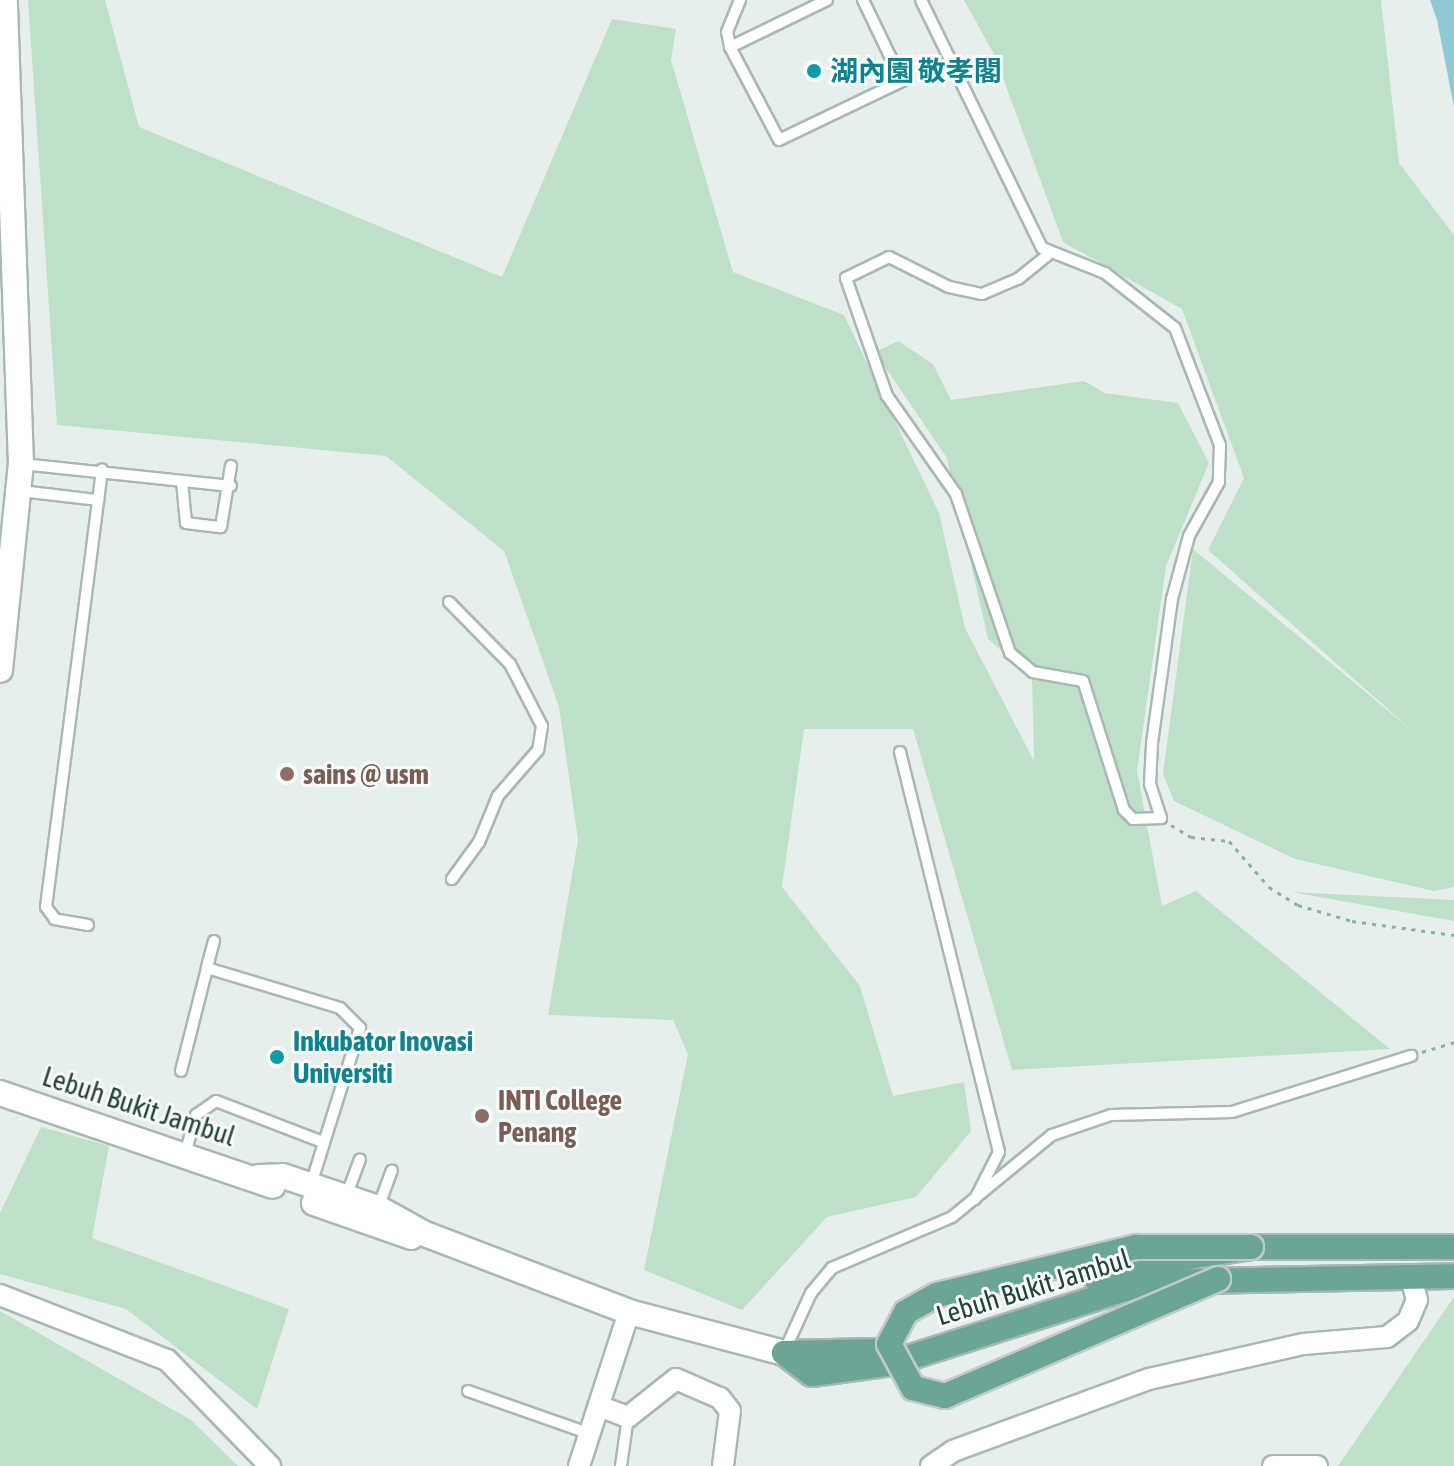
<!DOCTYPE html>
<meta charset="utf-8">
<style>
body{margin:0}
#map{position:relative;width:1454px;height:1466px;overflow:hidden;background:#e6efeb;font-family:"Asap Condensed","Noto Sans SC",sans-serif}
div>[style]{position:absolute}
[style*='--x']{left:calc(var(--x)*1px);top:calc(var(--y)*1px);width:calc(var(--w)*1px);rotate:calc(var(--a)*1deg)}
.green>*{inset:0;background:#bfe0c8}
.water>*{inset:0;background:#8ec9d4}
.path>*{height:3px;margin-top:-1.5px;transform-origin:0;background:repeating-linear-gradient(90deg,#86b3a5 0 4px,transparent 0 10px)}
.roads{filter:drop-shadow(2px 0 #a8b8b2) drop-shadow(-2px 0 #a8b8b2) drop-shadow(0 2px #a8b8b2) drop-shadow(0 -2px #a8b8b2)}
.lane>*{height:10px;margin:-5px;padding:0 5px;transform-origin:5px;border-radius:5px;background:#fff}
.street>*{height:20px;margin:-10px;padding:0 10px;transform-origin:10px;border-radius:10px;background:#fff}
.secondary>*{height:24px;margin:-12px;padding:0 12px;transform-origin:12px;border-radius:12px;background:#fff}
.primary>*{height:24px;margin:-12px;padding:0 12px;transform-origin:12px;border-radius:12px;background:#6aa596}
.bridges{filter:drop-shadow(2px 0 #c2cac8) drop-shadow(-2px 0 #c2cac8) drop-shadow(0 2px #c2cac8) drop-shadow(0 -2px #c2cac8)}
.primary-bridge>*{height:24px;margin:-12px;padding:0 12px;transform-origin:12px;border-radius:12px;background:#6aa596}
.dots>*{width:22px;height:22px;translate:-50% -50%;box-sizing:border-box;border:4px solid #f7fbf9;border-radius:50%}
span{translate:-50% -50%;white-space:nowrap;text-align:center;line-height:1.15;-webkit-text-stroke:6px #f7fbf9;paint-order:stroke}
.culture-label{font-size:28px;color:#0d838f;font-weight:700}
.left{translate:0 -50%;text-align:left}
.education-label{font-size:28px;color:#785e54;font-weight:700}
.street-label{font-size:28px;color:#24423a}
</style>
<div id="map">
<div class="green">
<i style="clip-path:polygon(28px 0,105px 0,139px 127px,502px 277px,612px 19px,676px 29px,671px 60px,733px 272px,844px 315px,939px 513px,965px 628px,1034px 761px,1032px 677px,988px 639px,947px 458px,875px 352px,898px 341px,933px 364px,951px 400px,1084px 381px,1105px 393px,1178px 403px,1209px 463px,1166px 566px,1137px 771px,1162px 906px,1196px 891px,1390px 1049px,1012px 1070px,913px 729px,804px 729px,782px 887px,860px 986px,893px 1096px,964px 1082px,971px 1131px,916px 1197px,827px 1217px,742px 1310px,644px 1270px,688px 1054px,673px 1020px,548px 1015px,578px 840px,559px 707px,504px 551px,386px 456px,57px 425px)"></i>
<i style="clip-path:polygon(964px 0,1381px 0,1399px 163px,1454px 235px,1454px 887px,1434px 891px,1295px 859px,1174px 801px,1163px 774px,1193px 549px,1415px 733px,1208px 550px,1244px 478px,1182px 309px,1063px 242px,995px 56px)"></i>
<i style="clip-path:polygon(1291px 892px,1454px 900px,1454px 921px)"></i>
<i style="clip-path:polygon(41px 1127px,109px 1146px,92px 1238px,289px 1309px,257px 1409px,126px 1309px,0 1274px,0 1213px)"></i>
<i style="clip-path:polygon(1454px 1297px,1454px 1466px,1338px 1466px)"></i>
<i style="clip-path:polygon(0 1311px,191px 1420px,238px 1466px,0 1466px)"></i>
</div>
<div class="water">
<i style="clip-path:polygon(1430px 0,1454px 0,1454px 107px,1437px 20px)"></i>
</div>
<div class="path">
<i style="--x:1171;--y:825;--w:23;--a:31"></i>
<i style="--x:1191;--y:837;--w:38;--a:6"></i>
<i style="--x:1229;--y:841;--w:61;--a:49"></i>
<i style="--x:1269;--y:887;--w:34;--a:32"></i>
<i style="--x:1298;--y:905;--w:56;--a:16.5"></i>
<i style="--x:1352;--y:921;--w:103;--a:7.8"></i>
<i style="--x:1422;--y:1052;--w:34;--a:-17"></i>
</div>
<div class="roads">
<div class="lane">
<i style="--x:827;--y:0;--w:108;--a:154.1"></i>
<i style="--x:730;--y:47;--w:105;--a:62.2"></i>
<i style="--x:779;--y:140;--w:136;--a:-25.6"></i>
<i style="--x:902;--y:81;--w:90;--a:-115.7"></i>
<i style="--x:921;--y:0;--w:276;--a:64"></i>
<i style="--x:1042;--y:248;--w:68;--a:21.6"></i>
<i style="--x:1105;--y:273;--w:89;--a:38.2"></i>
<i style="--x:1175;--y:328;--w:125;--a:69"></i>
<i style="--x:1220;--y:445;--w:37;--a:92"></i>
<i style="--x:1219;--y:482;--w:62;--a:119.1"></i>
<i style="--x:1189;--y:536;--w:65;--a:105.1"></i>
<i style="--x:1172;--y:599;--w:146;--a:97.9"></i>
<i style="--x:1152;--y:744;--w:40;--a:92.9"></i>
<i style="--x:1150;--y:784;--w:36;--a:72"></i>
<i style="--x:1161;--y:818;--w:28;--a:178"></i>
<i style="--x:1133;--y:819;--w:13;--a:-135"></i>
<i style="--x:1124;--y:810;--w:135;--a:-107.6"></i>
<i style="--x:1083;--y:681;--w:51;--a:-169.8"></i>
<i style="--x:1033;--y:672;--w:30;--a:-140"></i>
<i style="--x:1010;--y:653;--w:168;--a:-108.8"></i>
<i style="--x:956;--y:494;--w:120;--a:-125.1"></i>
<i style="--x:887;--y:396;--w:125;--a:-109.2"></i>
<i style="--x:846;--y:278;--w:48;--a:-26"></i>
<i style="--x:889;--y:257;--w:67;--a:26.6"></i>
<i style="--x:949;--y:287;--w:34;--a:12"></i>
<i style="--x:982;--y:294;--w:39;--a:-23"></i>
<i style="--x:1018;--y:279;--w:38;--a:-39"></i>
<i style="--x:730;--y:47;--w:15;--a:-101"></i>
<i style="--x:727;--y:32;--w:35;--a:-68"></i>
<i style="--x:22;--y:464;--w:210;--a:6"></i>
<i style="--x:182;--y:481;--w:42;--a:84.6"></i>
<i style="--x:186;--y:523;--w:35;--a:7"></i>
<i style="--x:221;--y:527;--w:62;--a:-80.7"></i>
<i style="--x:21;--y:491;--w:78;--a:6.7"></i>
<i style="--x:449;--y:602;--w:87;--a:45.5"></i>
<i style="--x:510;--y:664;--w:70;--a:62.7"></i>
<i style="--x:542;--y:726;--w:24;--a:99"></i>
<i style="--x:538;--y:750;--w:61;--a:131"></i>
<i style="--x:498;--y:796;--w:50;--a:112.4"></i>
<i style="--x:479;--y:842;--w:46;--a:126.1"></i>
<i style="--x:900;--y:752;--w:412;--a:76.1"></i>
<i style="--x:999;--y:1152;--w:53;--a:117.1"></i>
<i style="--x:88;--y:925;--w:34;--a:-170"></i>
<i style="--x:55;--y:919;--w:15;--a:-127"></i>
<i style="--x:46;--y:907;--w:441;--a:-82.7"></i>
<i style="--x:214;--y:941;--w:28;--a:105"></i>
<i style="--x:207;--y:968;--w:139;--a:16.7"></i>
<i style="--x:340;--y:1008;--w:28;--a:45"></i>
<i style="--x:360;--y:1028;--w:164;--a:107.4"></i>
<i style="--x:181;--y:1071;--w:106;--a:-75.8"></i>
<i style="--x:185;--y:1154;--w:41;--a:-74.2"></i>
<i style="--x:196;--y:1115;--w:24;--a:-35"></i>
<i style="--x:216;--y:1101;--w:115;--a:21"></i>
<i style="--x:346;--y:1197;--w:40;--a:-69.8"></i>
<i style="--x:378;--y:1208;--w:40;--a:-69.8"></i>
<i style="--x:784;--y:1352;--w:65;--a:-65.4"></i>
<i style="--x:811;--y:1293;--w:33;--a:-50"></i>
<i style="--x:832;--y:1268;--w:130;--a:-23"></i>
<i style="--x:952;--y:1217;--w:129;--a:-39.4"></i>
<i style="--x:1052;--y:1135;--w:62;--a:-18.7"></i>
<i style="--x:1111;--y:1115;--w:121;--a:-1.4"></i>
<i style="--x:1232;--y:1112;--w:188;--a:-17.4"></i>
<i style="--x:468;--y:1391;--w:130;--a:19.3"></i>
<i style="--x:621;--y:1466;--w:49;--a:-81.9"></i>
</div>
<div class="street">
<i style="--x:0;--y:1295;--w:179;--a:21.3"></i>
<i style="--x:167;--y:1360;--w:148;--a:45.8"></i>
<i style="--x:599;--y:1406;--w:31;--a:21"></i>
<i style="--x:628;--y:1417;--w:61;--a:-38.4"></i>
<i style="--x:676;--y:1379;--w:48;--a:23.4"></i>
<i style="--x:720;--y:1398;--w:16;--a:52"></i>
<i style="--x:730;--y:1411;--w:55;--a:97.3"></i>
<i style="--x:579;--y:1466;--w:162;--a:-72"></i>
<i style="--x:931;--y:1466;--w:27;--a:-34"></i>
<i style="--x:953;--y:1451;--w:209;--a:-20.2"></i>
<i style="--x:1149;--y:1379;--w:158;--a:-12.8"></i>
<i style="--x:1303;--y:1344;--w:84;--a:-4.8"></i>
<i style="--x:1387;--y:1337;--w:26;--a:-37"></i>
<i style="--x:1408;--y:1321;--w:23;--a:-67"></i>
<i style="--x:1417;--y:1300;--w:24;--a:-105"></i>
<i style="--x:1273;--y:1466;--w:44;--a:0"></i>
</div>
<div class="secondary">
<i style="--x:0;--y:670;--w:207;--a:-84.2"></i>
<i style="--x:21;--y:464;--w:464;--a:-92"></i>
<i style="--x:0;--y:1093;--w:288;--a:18.8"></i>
<i style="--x:259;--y:1177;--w:24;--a:-2"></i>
<i style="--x:283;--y:1176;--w:100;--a:18.6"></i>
<i style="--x:378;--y:1208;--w:54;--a:29"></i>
<i style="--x:425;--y:1234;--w:218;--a:20.9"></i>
<i style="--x:629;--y:1312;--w:160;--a:14.8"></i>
<i style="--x:314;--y:1203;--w:103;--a:19.3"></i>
</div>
<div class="primary">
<i style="--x:1097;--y:1280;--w:50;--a:-18.8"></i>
<i style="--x:1144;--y:1264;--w:108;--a:-9"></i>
<i style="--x:1251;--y:1247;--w:203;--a:0"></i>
<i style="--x:784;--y:1353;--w:35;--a:37"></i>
<i style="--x:812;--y:1374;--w:81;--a:-7.8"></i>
<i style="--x:892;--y:1363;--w:268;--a:-17.6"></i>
<i style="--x:1147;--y:1282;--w:307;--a:-1.1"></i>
<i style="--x:784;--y:1353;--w:92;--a:-1.2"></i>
</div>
</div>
<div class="bridges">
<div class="primary-bridge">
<i style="--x:1218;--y:1279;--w:297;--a:156.8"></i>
<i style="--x:945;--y:1396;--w:33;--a:-166"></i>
<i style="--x:913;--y:1388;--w:50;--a:-118.6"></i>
<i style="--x:889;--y:1344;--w:36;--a:-62"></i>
<i style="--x:906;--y:1312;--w:35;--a:-29"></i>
<i style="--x:937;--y:1295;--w:205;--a:-13.6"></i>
<i style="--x:1136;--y:1247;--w:115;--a:0"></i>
</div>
</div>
<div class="dots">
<i style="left:814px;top:71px;background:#0f9aa8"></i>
<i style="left:287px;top:774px;background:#8d6e63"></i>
<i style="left:277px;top:1057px;background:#0f9aa8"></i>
<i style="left:482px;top:1116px;background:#8d6e63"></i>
</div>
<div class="culture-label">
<span class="left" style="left:830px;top:71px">湖內園 敬孝閣</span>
<span class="left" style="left:293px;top:1057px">Inkubator Inovasi<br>Universiti</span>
</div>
<div class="education-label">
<span class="left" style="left:303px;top:774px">sains @ usm</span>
<span class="left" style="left:498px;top:1116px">INTI College<br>Penang</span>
</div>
<div class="street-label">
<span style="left:139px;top:1106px;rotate:18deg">Lebuh Bukit Jambul</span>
<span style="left:1033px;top:1287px;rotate:-17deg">Lebuh Bukit Jambul</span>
</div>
</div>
